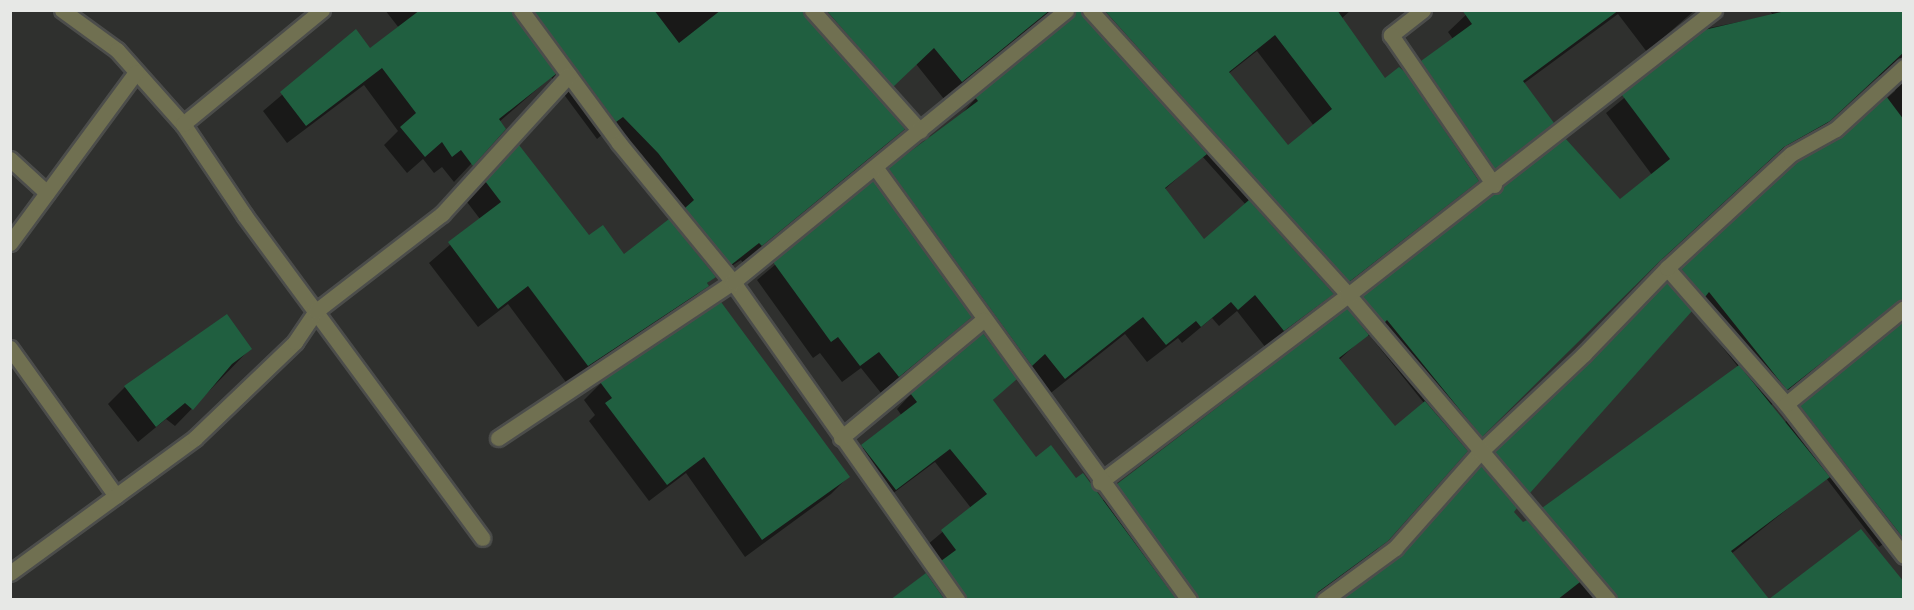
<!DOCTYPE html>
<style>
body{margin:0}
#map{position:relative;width:1914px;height:610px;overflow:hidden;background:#2f302e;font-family:Figtree,sans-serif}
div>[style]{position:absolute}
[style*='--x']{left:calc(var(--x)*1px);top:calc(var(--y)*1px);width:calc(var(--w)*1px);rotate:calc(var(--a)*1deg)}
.shadow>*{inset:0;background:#0007}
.building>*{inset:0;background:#205f40}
.roads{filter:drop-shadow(2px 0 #4c4d4b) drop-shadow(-2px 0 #4c4d4b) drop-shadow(0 2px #4c4d4b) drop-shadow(0 -2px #4c4d4b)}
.minor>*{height:15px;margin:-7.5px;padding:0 7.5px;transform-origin:7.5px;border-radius:7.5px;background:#707051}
span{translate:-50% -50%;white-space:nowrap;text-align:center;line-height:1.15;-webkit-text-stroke:5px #2f302e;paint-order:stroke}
.frame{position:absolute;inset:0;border:12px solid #e7e8e6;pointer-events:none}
</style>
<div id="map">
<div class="shadow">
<i style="clip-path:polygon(evenodd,385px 10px,1351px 10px,1341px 19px,1385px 80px,1406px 77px,1453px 39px,1448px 32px,1471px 10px,1695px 10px,1647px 52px,1618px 14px,1523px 84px,1552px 122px,1266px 348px,1237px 311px,1219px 326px,1212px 318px,1182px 343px,1178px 338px,1147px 362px,1125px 334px,1047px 396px,1027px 371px,1012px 382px,992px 401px,1036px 459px,1076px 480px,1102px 501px,1565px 140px,1620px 201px,1652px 175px,1606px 113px,1709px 28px,1773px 15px,1769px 10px,1904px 10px,1904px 529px,1879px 547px,1826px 478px,1731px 554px,1767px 600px,1344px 600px,1398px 560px,1466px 483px,1682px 270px,1798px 163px,1843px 138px,1895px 91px,1897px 83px,1890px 74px,1879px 76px,1811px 138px,1766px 164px,1641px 278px,1466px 451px,1372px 555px,1311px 600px,892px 600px,941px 564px,927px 545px,971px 508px,935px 462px,880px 503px,848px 460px,902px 416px,897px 409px,911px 394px,980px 337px,967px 319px,881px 393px,861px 368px,842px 382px,820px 353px,813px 358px,757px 280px,889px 169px,959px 117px,976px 98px,1057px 32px,1052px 18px,1041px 20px,944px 99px,916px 64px,878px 100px,903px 129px,885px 146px,743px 263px,741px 260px,711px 279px,688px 305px,568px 385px,508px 304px,478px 327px,429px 263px,480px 219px,467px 202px,499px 166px,589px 237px,623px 256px,677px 218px,604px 133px,597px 139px,551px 77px,499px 122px,504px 129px,454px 182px,442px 167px,434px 173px,423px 159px,407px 173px,384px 145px,398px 131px,364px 85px,287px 143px,263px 111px,356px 32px,370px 50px,399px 28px,385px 10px,1257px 51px,1314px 126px,1288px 147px,1228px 74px,1257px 51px,385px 10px,1202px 156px,1246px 205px,1204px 241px,1164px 190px,1202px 156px,385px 10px,1692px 309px,1739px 368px,1543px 509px,1528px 524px,1523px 524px,1512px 512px,1514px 507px,1692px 309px,385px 10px,1879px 317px,1895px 318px,1894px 331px,1784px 423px,1770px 406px,1879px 317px,385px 10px,1365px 336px,1370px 336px,1424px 403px,1395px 428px,1339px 360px,1365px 336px)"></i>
<i style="clip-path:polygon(721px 304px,848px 477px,831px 494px,745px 557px,686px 473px,649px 501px,589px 421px,595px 415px,584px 400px,601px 383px)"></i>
<i style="clip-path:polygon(250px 349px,175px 426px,166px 419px,138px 442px,108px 404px,125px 387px)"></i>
</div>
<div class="building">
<i style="clip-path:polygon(420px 10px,511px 10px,556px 74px,499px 119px,506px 129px,473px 166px,461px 150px,452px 157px,442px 142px,425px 157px,400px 127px,416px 113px,382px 68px,306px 126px,280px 92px,356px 29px,370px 48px)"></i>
<i style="clip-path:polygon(533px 10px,654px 10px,679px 43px,721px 10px,802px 10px,905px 129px,762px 246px,759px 243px,731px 265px,685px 208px,694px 200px,658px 153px,623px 117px,616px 122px)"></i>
<i style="clip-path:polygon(826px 10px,1050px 10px,962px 82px,934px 48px,893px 87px)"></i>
<i style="clip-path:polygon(1075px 10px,1080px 10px,1207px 154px,1165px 188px,1204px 239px,1249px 200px,1334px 294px,1284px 331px,1255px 295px,1238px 310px,1231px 302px,1201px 327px,1196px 321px,1166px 345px,1143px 317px,1065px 379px,1045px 354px,1032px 366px,888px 168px,978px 101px,975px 97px,1072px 18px)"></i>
<i style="clip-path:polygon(evenodd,1104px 10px,1337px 10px,1385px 78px,1399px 67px,1405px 72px,1479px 181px,1349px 282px,1104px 10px,1275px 35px,1332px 109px,1288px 145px,1229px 72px,1275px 35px)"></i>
<i style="clip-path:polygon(1462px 10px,1619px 10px,1523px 81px,1554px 123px,1495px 169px,1421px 61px,1472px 24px)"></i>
<i style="clip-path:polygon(1790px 10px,1904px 10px,1904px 52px,1830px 121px,1784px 147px,1660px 261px,1482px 437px,1387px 320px,1384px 323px,1362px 296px,1565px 138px,1620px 199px,1670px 159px,1622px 95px,1704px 30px)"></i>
<i style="clip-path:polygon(1886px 96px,1904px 120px,1904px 298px,1787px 390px,1709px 292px,1705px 297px,1681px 269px,1797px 162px,1842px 136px)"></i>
<i style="clip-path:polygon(519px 145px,589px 235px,603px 225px,624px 254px,669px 219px,716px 277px,707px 283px,709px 286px,588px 366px,528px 286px,498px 309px,448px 242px,501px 202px,485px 181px)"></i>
<i style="clip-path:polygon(873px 180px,972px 317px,899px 377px,879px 352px,860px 366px,838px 337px,831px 342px,773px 262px)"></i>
<i style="clip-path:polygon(1667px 282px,1692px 311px,1530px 493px,1494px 452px)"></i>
<i style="clip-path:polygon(721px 302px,850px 477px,762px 540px,704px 457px,667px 485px,605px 403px,612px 398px,600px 382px)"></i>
<i style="clip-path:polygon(1347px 308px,1369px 335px,1339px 358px,1395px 426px,1425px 401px,1468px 451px,1388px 541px,1318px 592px,1314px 600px,1199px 600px,1117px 484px)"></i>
<i style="clip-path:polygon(227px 314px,252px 349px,232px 364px,193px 410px,185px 403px,156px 427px,124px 386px)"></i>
<i style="clip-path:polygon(1904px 321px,1904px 539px,1800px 406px)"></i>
<i style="clip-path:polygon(983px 333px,1017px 379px,993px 400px,1036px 457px,1051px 445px,1076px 478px,1083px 473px,1177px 600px,967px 600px,941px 561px,956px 550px,941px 530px,987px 494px,950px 449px,896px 490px,861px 445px,917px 402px,910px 393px)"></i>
<i style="clip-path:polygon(1739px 365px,1830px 477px,1731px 551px,1769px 599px,1861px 529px,1904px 582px,1904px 600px,1618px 600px,1542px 508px)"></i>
<i style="clip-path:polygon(1481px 466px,1517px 508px,1514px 512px,1523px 522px,1527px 520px,1580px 582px,1557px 600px,1341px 600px,1402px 555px)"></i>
<i style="clip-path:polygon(926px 573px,945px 600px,890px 600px)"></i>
</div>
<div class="roads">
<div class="minor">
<i style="--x:62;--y:10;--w:68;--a:36"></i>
<i style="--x:117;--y:50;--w:99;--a:48.3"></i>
<i style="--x:183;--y:124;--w:111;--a:56"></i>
<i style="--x:245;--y:216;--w:400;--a:53.6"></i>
<i style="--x:521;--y:10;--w:165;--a:53.6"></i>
<i style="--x:619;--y:143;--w:180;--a:50.6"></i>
<i style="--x:733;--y:282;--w:389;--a:54.8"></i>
<i style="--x:812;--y:10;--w:162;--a:48.2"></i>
<i style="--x:1090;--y:10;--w:384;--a:47.8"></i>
<i style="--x:1348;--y:295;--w:311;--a:143"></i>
<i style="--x:1423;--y:10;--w:41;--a:142"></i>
<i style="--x:1391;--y:35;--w:182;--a:55.5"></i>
<i style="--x:183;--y:124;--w:180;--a:-39.4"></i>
<i style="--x:10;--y:159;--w:50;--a:42.6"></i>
<i style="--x:875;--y:167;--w:535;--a:54.05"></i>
<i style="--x:10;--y:243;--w:212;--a:-53.6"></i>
<i style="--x:1667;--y:268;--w:181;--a:48.8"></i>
<i style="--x:1786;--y:404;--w:192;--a:52.2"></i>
<i style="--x:10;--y:348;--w:182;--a:54.4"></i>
<i style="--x:1786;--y:404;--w:152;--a:-39.1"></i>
<i style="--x:498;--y:438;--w:282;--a:-33.6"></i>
<i style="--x:733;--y:282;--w:430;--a:-39.2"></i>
<i style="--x:841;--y:438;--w:185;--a:-39.7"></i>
<i style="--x:10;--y:573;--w:229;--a:-36.1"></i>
<i style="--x:195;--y:438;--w:139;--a:-43.8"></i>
<i style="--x:295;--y:342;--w:37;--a:-56"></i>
<i style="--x:316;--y:311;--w:159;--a:-37.6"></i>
<i style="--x:442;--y:214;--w:188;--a:-47.6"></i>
<i style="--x:1324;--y:600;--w:88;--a:-36.2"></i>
<i style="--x:1395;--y:548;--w:127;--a:-48.5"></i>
<i style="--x:1479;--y:453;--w:144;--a:-43.3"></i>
<i style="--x:1584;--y:354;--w:120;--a:-46"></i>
<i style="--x:1667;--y:268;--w:168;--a:-42.6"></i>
<i style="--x:1791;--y:154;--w:51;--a:-29.1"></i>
<i style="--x:1836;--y:129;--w:92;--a:-42.4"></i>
<i style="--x:1608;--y:600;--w:401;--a:-130.4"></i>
<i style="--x:1348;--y:295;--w:464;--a:-37.9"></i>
</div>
</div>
<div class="frame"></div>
</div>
